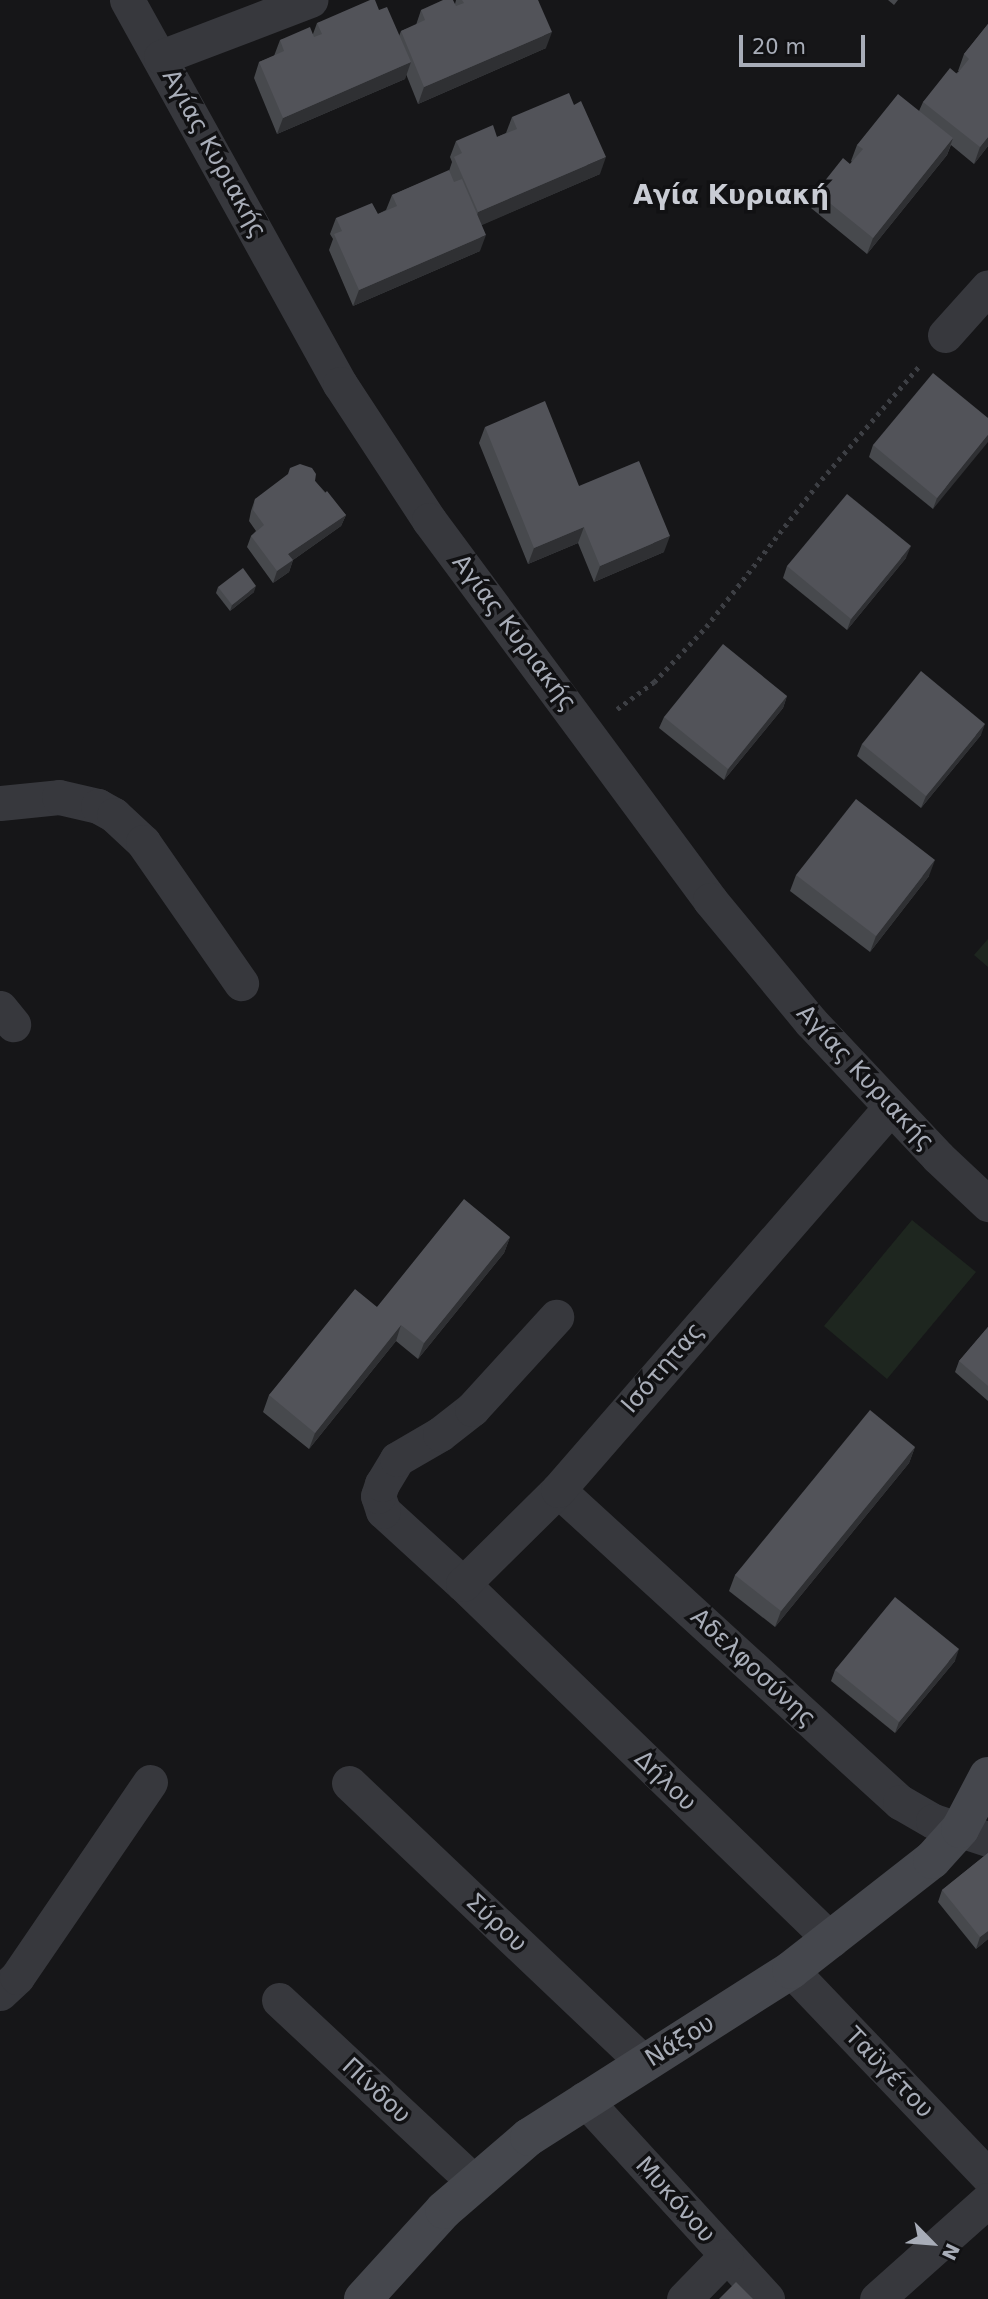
<!DOCTYPE html>
<meta charset="utf-8">
<style>
body{margin:0}
#map{position:relative;width:988px;height:2299px;overflow:hidden;background:#161618;font-family:"DejaVu Sans",sans-serif}
div>[style]{position:absolute}
[style*='--x']{left:calc(var(--x)*1px);top:calc(var(--y)*1px);width:calc(var(--w)*1px);rotate:calc(var(--a)*1deg)}
.green>*{inset:0;background:#1e261f}
.path>*{height:4.5px;margin-top:-2.25px;transform-origin:0;background:repeating-linear-gradient(90deg,#3d3f44 0 3.5px,transparent 0 8.5px)}
.street>*{height:35px;margin:-17.5px;padding:0 17.5px;transform-origin:17.5px;border-radius:17.5px;background:#37383d}
.secondary>*{height:38px;margin:-19px;padding:0 19px;transform-origin:19px;border-radius:19px;background:#45474d}
.wall>*{inset:0;background:#47494d}
.shaded-wall>*{inset:0;background:#2f3033}
.building>*{inset:0;background:#525359}
span{translate:-50% -50%;white-space:nowrap;text-align:center;line-height:1.15;-webkit-text-stroke:7px #111113;paint-order:stroke}
.street-label{font-size:24px;color:#a8adb8}
.neighbourhood-label{font-size:26px;color:#c9ccd4;font-weight:700}
.north{position:absolute;left:897px;top:2208px;width:70px;height:70px;-webkit-text-stroke:5px #111113;paint-order:stroke;rotate:115deg;font-size:19px;font-weight:700;line-height:28px;text-align:center;color:#a8adb8}
.north::after{content:'';display:block;margin:auto;width:24px;height:32px;background:#a8adb8;clip-path:polygon(50% 0,100% 100%,50% 72%,0 100%)}
.scale{position:absolute;left:739px;top:35px;width:126px;height:32px;box-sizing:border-box;border:4px solid #a8adb8;border-top:0;padding-left:9px;font-size:21px;line-height:24px;white-space:nowrap;color:#a8adb8;-webkit-text-stroke:5px #111113;paint-order:stroke}
</style>
<div id="map">
<div class="green">
<i style="clip-path:polygon(988px 939px,988px 967px,974px 955px)"></i>
<i style="clip-path:polygon(912px 1220px,976px 1272px,887px 1379px,824px 1326px)"></i>
</div>
<div class="path">
<i style="--x:617;--y:709;--w:46;--a:-36.1"></i>
<i style="--x:654;--y:682;--w:76;--a:-46.6"></i>
<i style="--x:706;--y:627;--w:179;--a:-52"></i>
<i style="--x:816;--y:486;--w:160;--a:-49.3"></i>
</div>
<div class="street">
<i style="--x:127;--y:0;--w:439;--a:61"></i>
<i style="--x:340;--y:384;--w:163;--a:56.8"></i>
<i style="--x:429;--y:520;--w:473;--a:53.5"></i>
<i style="--x:710;--y:900;--w:158;--a:50.4"></i>
<i style="--x:811;--y:1022;--w:185;--a:46.7"></i>
<i style="--x:938;--y:1157;--w:69;--a:43.2"></i>
<i style="--x:161;--y:57;--w:160;--a:-20.9"></i>
<i style="--x:945;--y:335;--w:64;--a:-48.1"></i>
<i style="--x:0;--y:803;--w:59;--a:-5.8"></i>
<i style="--x:59;--y:797;--w:40;--a:13"></i>
<i style="--x:98;--y:806;--w:18;--a:29"></i>
<i style="--x:114;--y:815;--w:40;--a:43"></i>
<i style="--x:143;--y:842;--w:172;--a:55.2"></i>
<i style="--x:0;--y:1008;--w:21;--a:51"></i>
<i style="--x:558;--y:1490;--w:463;--a:42.4"></i>
<i style="--x:900;--y:1802;--w:38;--a:30"></i>
<i style="--x:933;--y:1821;--w:58;--a:18.1"></i>
<i style="--x:463;--y:1584;--w:108;--a:-137.6"></i>
<i style="--x:383;--y:1511;--w:16;--a:-108"></i>
<i style="--x:378;--y:1496;--w:13;--a:-72"></i>
<i style="--x:382;--y:1484;--w:29;--a:-59"></i>
<i style="--x:397;--y:1459;--w:50;--a:-30.2"></i>
<i style="--x:440;--y:1434;--w:41;--a:-38"></i>
<i style="--x:472;--y:1409;--w:125;--a:-47.6"></i>
<i style="--x:349;--y:1783;--w:407;--a:43.5"></i>
<i style="--x:831;--y:1940;--w:512;--a:-135.95"></i>
<i style="--x:463;--y:1584;--w:134;--a:-44.7"></i>
<i style="--x:558;--y:1490;--w:506;--a:-49.01"></i>
<i style="--x:791;--y:1970;--w:285;--a:46.3"></i>
<i style="--x:0;--y:1993;--w:23;--a:-43"></i>
<i style="--x:17;--y:1977;--w:236;--a:-55.7"></i>
<i style="--x:279;--y:2000;--w:265;--a:43"></i>
<i style="--x:584;--y:2099;--w:271;--a:47.5"></i>
<i style="--x:684;--y:2299;--w:60;--a:-45.7"></i>
<i style="--x:877;--y:2299;--w:149;--a:-41.7"></i>
</div>
<div class="secondary">
<i style="--x:363;--y:2299;--w:120;--a:-47.7"></i>
<i style="--x:444;--y:2210;--w:112;--a:-40.7"></i>
<i style="--x:529;--y:2137;--w:311;--a:-32.5"></i>
<i style="--x:791;--y:1970;--w:179;--a:-38"></i>
<i style="--x:932;--y:1860;--w:42;--a:-47.9"></i>
<i style="--x:960;--y:1829;--w:60;--a:-62.2"></i>
</div>
<div class="wall">
<i style="clip-path:polygon(456px 0,538px 0,546px 48px,418px 104px,406px 74px,405px 79px,277px 134px,254px 78px,259px 62px,274px 56px,280px 40px,313px 34px,317px 23px,379px 10px,399px 36px,401px 31px,416px 25px,421px 10px,455px 4px)"></i>
<i style="clip-path:polygon(888px 0,898px 0,894px 5px)"></i>
<i style="clip-path:polygon(988px 24px,988px 146px,974px 164px,951px 145px,947px 155px,867px 254px,811px 208px,816px 192px,850px 164px,852px 162px,851px 161px,857px 145px,919px 111px,923px 102px,959px 71px,958px 71px,964px 54px)"></i>
<i style="clip-path:polygon(512px 117px,600px 174px,481px 225px,480px 251px,353px 306px,329px 250px,333px 239px,330px 234px,336px 218px,378px 214px,386px 210px,392px 195px,449px 171px,452px 162px,450px 157px,456px 141px,497px 137px,506px 133px)"></i>
<i style="clip-path:polygon(988px 418px,933px 509px,869px 457px,873px 445px)"></i>
<i style="clip-path:polygon(485px 427px,579px 486px,664px 552px,594px 582px,578px 543px,528px 564px,479px 443px)"></i>
<i style="clip-path:polygon(315px 481px,346px 515px,341px 526px,293px 560px,289px 572px,273px 583px,247px 547px,251px 536px,256px 531px,249px 521px,251px 511px,255px 499px)"></i>
<i style="clip-path:polygon(906px 558px,847px 630px,783px 578px,787px 566px)"></i>
<i style="clip-path:polygon(218px 587px,254px 592px,230px 611px,216px 593px)"></i>
<i style="clip-path:polygon(787px 696px,783px 708px,724px 780px,659px 728px,664px 717px)"></i>
<i style="clip-path:polygon(981px 735px,921px 808px,857px 756px,862px 744px)"></i>
<i style="clip-path:polygon(796px 875px,929px 876px,870px 952px,790px 891px)"></i>
<i style="clip-path:polygon(510px 1237px,504px 1253px,418px 1359px,396px 1341px,309px 1449px,263px 1412px,269px 1395px,377px 1307px)"></i>
<i style="clip-path:polygon(988px 1327px,988px 1401px,955px 1372px,959px 1361px)"></i>
<i style="clip-path:polygon(915px 1447px,909px 1463px,775px 1627px,729px 1591px,735px 1575px)"></i>
<i style="clip-path:polygon(955px 1661px,895px 1733px,831px 1681px,835px 1670px)"></i>
<i style="clip-path:polygon(988px 1853px,988px 1939px,976px 1949px,938px 1902px,942px 1890px)"></i>
</div>
<div class="shaded-wall">
<i style="clip-path:polygon(552px 32px,546px 48px,418px 104px,424px 87px)"></i>
<i style="clip-path:polygon(411px 62px,405px 79px,277px 134px,283px 118px)"></i>
<i style="clip-path:polygon(988px 137px,988px 146px,974px 164px,980px 147px)"></i>
<i style="clip-path:polygon(953px 138px,947px 155px,867px 254px,873px 238px)"></i>
<i style="clip-path:polygon(606px 157px,600px 174px,473px 229px,478px 212px)"></i>
<i style="clip-path:polygon(486px 235px,480px 251px,353px 306px,359px 290px)"></i>
<i style="clip-path:polygon(988px 435px,988px 442px,933px 509px,937px 498px)"></i>
<i style="clip-path:polygon(346px 515px,341px 526px,293px 560px,289px 572px,273px 583px,277px 571px,288px 554px)"></i>
<i style="clip-path:polygon(584px 527px,578px 543px,528px 564px,534px 548px)"></i>
<i style="clip-path:polygon(670px 536px,664px 552px,594px 582px,600px 566px)"></i>
<i style="clip-path:polygon(911px 546px,906px 558px,847px 630px,851px 619px)"></i>
<i style="clip-path:polygon(256px 586px,254px 592px,230px 611px,232px 605px)"></i>
<i style="clip-path:polygon(787px 696px,783px 708px,724px 780px,728px 769px)"></i>
<i style="clip-path:polygon(985px 724px,981px 735px,921px 808px,926px 796px)"></i>
<i style="clip-path:polygon(935px 860px,929px 876px,870px 952px,876px 936px)"></i>
<i style="clip-path:polygon(510px 1237px,504px 1253px,418px 1359px,424px 1343px)"></i>
<i style="clip-path:polygon(401px 1325px,396px 1341px,309px 1449px,315px 1433px)"></i>
<i style="clip-path:polygon(915px 1447px,909px 1463px,775px 1627px,781px 1611px)"></i>
<i style="clip-path:polygon(959px 1649px,955px 1661px,895px 1733px,899px 1722px)"></i>
<i style="clip-path:polygon(988px 1931px,988px 1939px,976px 1949px,980px 1937px)"></i>
</div>
<div class="building">
<i style="clip-path:polygon(370px 0,375px 0,379px 10px,387px 7px,411px 62px,283px 118px,259px 62px,284px 51px,280px 40px,310px 27px,314px 37px,322px 34px,317px 23px)"></i>
<i style="clip-path:polygon(443px 0,453px 0,456px 6px,464px 3px,462px 0,538px 0,552px 32px,424px 87px,401px 31px,425px 20px,421px 10px)"></i>
<i style="clip-path:polygon(988px 24px,988px 137px,980px 147px,923px 102px,950px 68px,957px 74px,969px 59px,964px 54px)"></i>
<i style="clip-path:polygon(569px 93px,574px 105px,581px 101px,606px 157px,478px 212px,454px 157px,462px 153px,456px 141px,493px 125px,497px 137px,517px 129px,512px 117px)"></i>
<i style="clip-path:polygon(898px 94px,953px 138px,873px 238px,816px 192px,843px 158px,850px 164px,863px 149px,857px 145px)"></i>
<i style="clip-path:polygon(449px 170px,454px 182px,462px 179px,486px 235px,359px 290px,334px 234px,342px 231px,336px 218px,372px 203px,378px 214px,397px 206px,392px 195px)"></i>
<i style="clip-path:polygon(933px 373px,988px 418px,988px 435px,937px 498px,873px 445px)"></i>
<i style="clip-path:polygon(545px 401px,579px 486px,639px 461px,670px 536px,600px 566px,584px 527px,534px 548px,485px 427px)"></i>
<i style="clip-path:polygon(300px 464px,312px 468px,316px 474px,315px 481px,325px 493px,327px 491px,346px 515px,288px 554px,293px 560px,277px 571px,251px 536px,264px 525px,253px 510px,255px 499px,288px 474px,290px 468px)"></i>
<i style="clip-path:polygon(847px 494px,911px 546px,851px 619px,787px 566px)"></i>
<i style="clip-path:polygon(243px 568px,256px 586px,232px 605px,218px 587px)"></i>
<i style="clip-path:polygon(723px 644px,787px 696px,728px 769px,664px 717px)"></i>
<i style="clip-path:polygon(921px 671px,985px 724px,926px 796px,862px 744px)"></i>
<i style="clip-path:polygon(856px 799px,935px 860px,876px 936px,796px 875px)"></i>
<i style="clip-path:polygon(464px 1199px,510px 1237px,424px 1343px,401px 1325px,315px 1433px,269px 1395px,355px 1289px,377px 1307px)"></i>
<i style="clip-path:polygon(988px 1327px,988px 1386px,959px 1361px)"></i>
<i style="clip-path:polygon(870px 1410px,915px 1447px,781px 1611px,735px 1575px)"></i>
<i style="clip-path:polygon(895px 1597px,959px 1649px,899px 1722px,835px 1670px)"></i>
<i style="clip-path:polygon(988px 1853px,988px 1931px,980px 1937px,942px 1890px)"></i>
<i style="clip-path:polygon(736px 2282px,753px 2299px,719px 2299px)"></i>
</div>
<div class="street-label">
<span style="left:214px;top:154px;rotate:61deg">Αγίας Κυριακής</span>
<span style="left:514px;top:633px;rotate:53deg">Αγίας Κυριακής</span>
<span style="left:865px;top:1078px;rotate:47deg">Αγίας Κυριακής</span>
<span style="left:663px;top:1368px;rotate:-49deg">Ισότητας</span>
<span style="left:753px;top:1668px;rotate:43deg">Αδελφοσύνης</span>
<span style="left:665px;top:1781px;rotate:44deg">Δήλου</span>
<span style="left:496px;top:1923px;rotate:43deg">Σύρου</span>
<span style="left:680px;top:2041px;rotate:-32deg">Νάξου</span>
<span style="left:889px;top:2073px;rotate:46deg">Ταϋγέτου</span>
<span style="left:376px;top:2091px;rotate:43deg">Πίνδου</span>
<span style="left:675px;top:2200px;rotate:48deg">Μυκόνου</span>
</div>
<div class="neighbourhood-label">
<span style="left:731px;top:196px">Αγία Κυριακή</span>
</div>
<div class="north">N</div>
<div class="scale">20 m</div>
</div>
